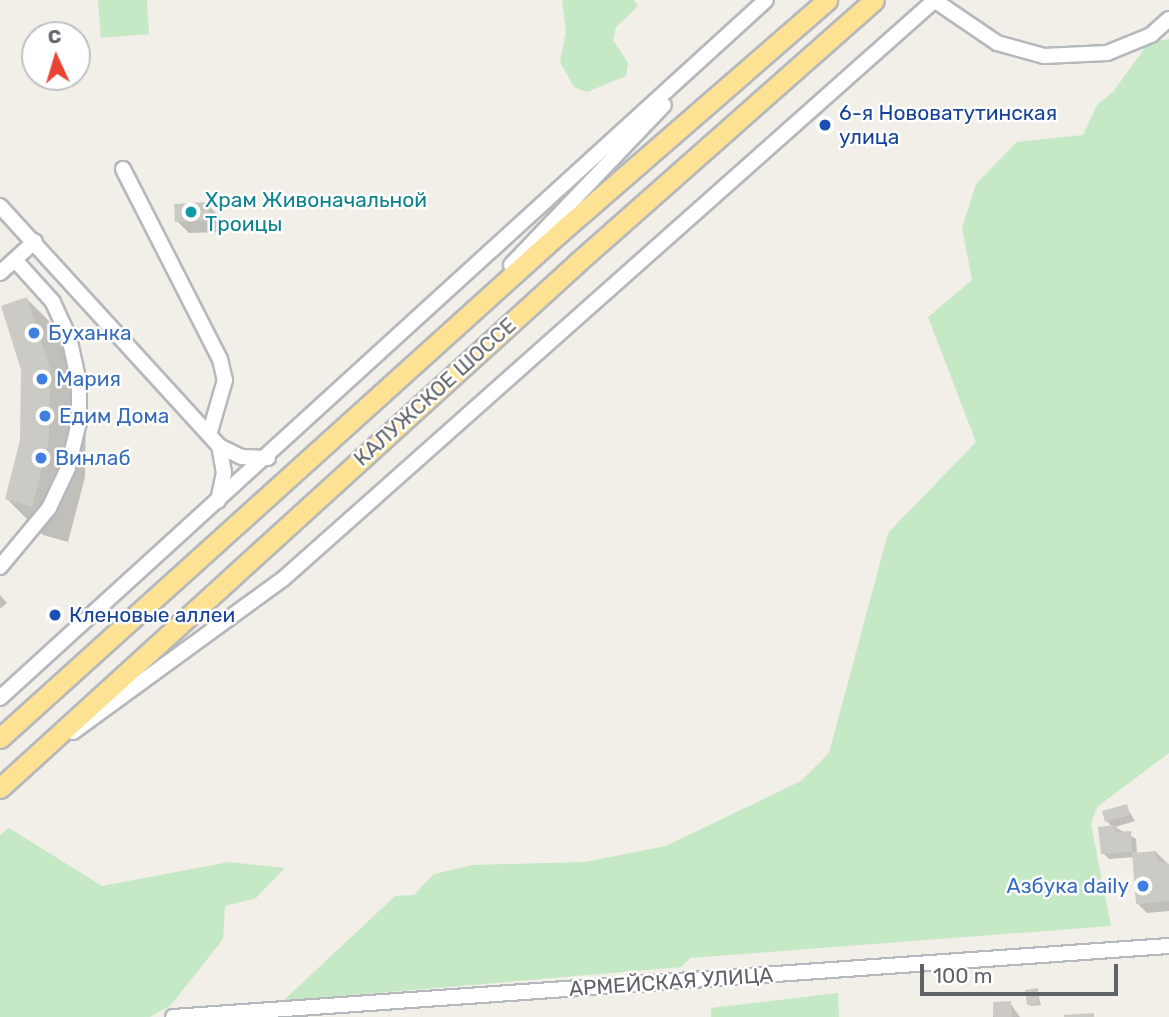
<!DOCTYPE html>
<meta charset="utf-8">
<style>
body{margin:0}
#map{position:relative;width:1169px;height:1017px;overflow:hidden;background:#f1efe8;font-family:Rubik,sans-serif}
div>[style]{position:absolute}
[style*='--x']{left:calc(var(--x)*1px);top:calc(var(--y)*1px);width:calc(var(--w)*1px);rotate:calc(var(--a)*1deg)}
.green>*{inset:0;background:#c5e8c5}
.shadow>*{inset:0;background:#0003}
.building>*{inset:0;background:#cccac5}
.roads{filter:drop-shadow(2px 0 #b5b8bc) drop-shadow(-2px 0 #b5b8bc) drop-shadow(0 2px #b5b8bc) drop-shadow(0 -2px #b5b8bc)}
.minor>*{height:14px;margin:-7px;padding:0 7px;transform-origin:7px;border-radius:7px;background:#fff}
.highway>*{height:19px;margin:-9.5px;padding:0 9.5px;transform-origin:9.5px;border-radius:9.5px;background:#fde293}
.dots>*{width:19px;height:19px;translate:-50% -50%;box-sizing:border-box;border:4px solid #fff;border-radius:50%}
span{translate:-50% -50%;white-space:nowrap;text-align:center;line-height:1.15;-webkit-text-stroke:5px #fff;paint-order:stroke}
.transit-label{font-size:21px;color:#164399}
.left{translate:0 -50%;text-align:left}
.culture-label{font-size:21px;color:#0d838f}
.shop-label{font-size:21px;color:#366cbe}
.right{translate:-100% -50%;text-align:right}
.street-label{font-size:21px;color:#5f6368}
.north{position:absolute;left:21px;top:21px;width:70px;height:70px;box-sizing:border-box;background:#fff;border:2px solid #bfc1c3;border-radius:50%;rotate:356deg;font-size:19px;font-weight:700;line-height:28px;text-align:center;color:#5f6368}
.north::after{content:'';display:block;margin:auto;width:24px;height:32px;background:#ea4335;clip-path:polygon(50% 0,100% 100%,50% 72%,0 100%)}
.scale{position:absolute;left:920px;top:964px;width:198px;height:32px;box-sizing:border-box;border:4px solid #5f6368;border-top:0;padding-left:9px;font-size:21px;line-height:24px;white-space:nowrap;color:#5f6368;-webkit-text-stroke:5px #fff;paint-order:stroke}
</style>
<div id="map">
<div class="green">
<i style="clip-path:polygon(98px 0,147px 0,149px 34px,101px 38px)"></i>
<i style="clip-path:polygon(562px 0,634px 0,638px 6px,616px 27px,613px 40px,628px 63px,626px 76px,587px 92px,574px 87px,560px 62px,566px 31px)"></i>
<i style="clip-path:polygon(1169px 39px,1169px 753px,1097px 807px,1091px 824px,1111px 926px,690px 958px,682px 967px,283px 1001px,395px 896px,414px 895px,434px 874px,473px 865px,585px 862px,666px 846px,801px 781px,829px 753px,888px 533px,976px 442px,928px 317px,972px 280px,962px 228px,976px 184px,1017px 142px,1083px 135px,1097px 105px,1113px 92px,1149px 42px)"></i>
<i style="clip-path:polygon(9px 828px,102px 886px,229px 862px,285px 868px,256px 898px,225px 906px,223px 939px,171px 1005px,150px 1017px,0 1017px,0 835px)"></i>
<i style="clip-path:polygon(838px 993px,839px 1017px,711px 1017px,711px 1008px)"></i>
</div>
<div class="shadow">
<i style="clip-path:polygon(207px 204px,220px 217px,221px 232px,189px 233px,177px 221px)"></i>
<i style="clip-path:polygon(27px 299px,64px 336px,86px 407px,85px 477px,68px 542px,43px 535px,7px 499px,22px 440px)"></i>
<i style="clip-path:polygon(0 595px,7px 603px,0 609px)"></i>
<i style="clip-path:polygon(1126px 806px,1135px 821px,1115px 827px,1136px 839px,1137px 854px,1156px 852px,1169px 865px,1169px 911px,1147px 913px,1138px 904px,1134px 857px,1109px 859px,1103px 853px,1112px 827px,1107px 821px)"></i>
<i style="clip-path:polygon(1037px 990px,1041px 1005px,1031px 1006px,1029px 1004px)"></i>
<i style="clip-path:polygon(1010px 1003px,1020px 1017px,993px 1017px,994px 1004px)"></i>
</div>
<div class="building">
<i style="clip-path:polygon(208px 202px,209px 220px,175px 222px,174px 204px)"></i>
<i style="clip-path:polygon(27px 297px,50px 369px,49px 440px,32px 507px,5px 499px,20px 440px,21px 370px,1px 306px)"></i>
<i style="clip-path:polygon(1127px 804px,1130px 815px,1105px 822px,1102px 811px)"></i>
<i style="clip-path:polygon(1115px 825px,1116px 832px,1131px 831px,1132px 852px,1101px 854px,1098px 827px)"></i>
<i style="clip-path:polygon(1156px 851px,1157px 860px,1169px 864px,1169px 901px,1136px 904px,1132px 853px)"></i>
<i style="clip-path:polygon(1038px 988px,1039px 1003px,1027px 1005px,1025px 990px)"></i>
<i style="clip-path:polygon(1011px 1001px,1012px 1017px,994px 1017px,993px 1002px)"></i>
<i style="clip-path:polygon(1094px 1013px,1094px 1017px,1064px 1017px,1064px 1015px)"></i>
</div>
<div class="roads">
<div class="minor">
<i style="--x:934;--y:0;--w:76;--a:34.3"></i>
<i style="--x:997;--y:43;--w:49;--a:15.5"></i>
<i style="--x:1044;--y:56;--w:63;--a:-2.7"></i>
<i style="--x:1107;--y:53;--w:48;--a:-22.2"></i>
<i style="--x:1151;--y:35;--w:24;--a:-42"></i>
<i style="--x:123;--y:169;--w:213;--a:63"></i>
<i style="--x:220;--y:359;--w:22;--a:77"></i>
<i style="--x:225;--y:380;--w:57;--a:106.2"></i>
<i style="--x:0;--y:206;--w:325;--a:47.6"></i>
<i style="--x:219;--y:446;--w:25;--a:26"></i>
<i style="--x:242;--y:457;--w:26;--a:2"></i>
<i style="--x:511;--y:265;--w:221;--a:-46.3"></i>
<i style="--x:0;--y:273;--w:47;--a:-42.4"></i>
<i style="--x:218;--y:501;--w:29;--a:-78"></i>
<i style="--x:224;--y:473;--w:27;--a:-100"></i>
<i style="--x:0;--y:567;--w:77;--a:-50.3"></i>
<i style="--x:49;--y:508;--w:44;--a:-64.6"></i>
<i style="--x:68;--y:468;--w:47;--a:-76.6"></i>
<i style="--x:79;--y:422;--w:39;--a:-90"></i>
<i style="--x:79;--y:383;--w:47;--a:-102.3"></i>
<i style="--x:69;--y:337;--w:38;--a:-115"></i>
<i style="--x:53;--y:302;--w:57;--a:-132.1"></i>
<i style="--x:0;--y:698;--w:1036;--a:-42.34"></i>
<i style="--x:73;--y:732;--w:260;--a:-36.1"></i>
<i style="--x:283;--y:579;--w:872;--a:-41.61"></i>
<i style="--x:173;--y:1017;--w:999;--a:-4.08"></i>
</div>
<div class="highway">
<i style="--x:0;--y:738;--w:751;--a:-42.08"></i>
<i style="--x:557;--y:235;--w:358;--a:-41"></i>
<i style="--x:0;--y:788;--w:782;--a:-42.3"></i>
<i style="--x:578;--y:262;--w:395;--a:-41.5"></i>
</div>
</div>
<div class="dots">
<i style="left:825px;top:125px;background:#1a4fb4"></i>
<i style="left:191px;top:212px;background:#0f9aa8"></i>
<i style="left:34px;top:333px;background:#3f7fe0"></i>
<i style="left:42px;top:379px;background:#3f7fe0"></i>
<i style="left:45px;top:416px;background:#3f7fe0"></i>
<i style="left:41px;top:458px;background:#3f7fe0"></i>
<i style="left:55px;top:615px;background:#1a4fb4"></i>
<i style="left:1143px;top:886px;background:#3f7fe0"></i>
</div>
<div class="transit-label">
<span class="left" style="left:839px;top:125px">6-я Нововатутинская<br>улица</span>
<span class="left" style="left:69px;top:615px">Кленовые аллеи</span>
</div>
<div class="culture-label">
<span class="left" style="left:205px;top:212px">Храм Живоначальной<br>Троицы</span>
</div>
<div class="shop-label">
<span class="left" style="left:48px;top:333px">Буханка</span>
<span class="left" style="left:56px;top:379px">Мария</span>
<span class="left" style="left:59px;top:416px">Едим Дома</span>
<span class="left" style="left:55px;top:458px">Винлаб</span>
<span class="right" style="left:1129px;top:886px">Азбука daily</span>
</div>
<div class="street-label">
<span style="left:435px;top:392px;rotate:-42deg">КАЛУЖСКОЕ ШОССЕ</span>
<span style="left:671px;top:982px;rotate:-4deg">АРМЕЙСКАЯ УЛИЦА</span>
</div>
<div class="north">С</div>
<div class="scale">100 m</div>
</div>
